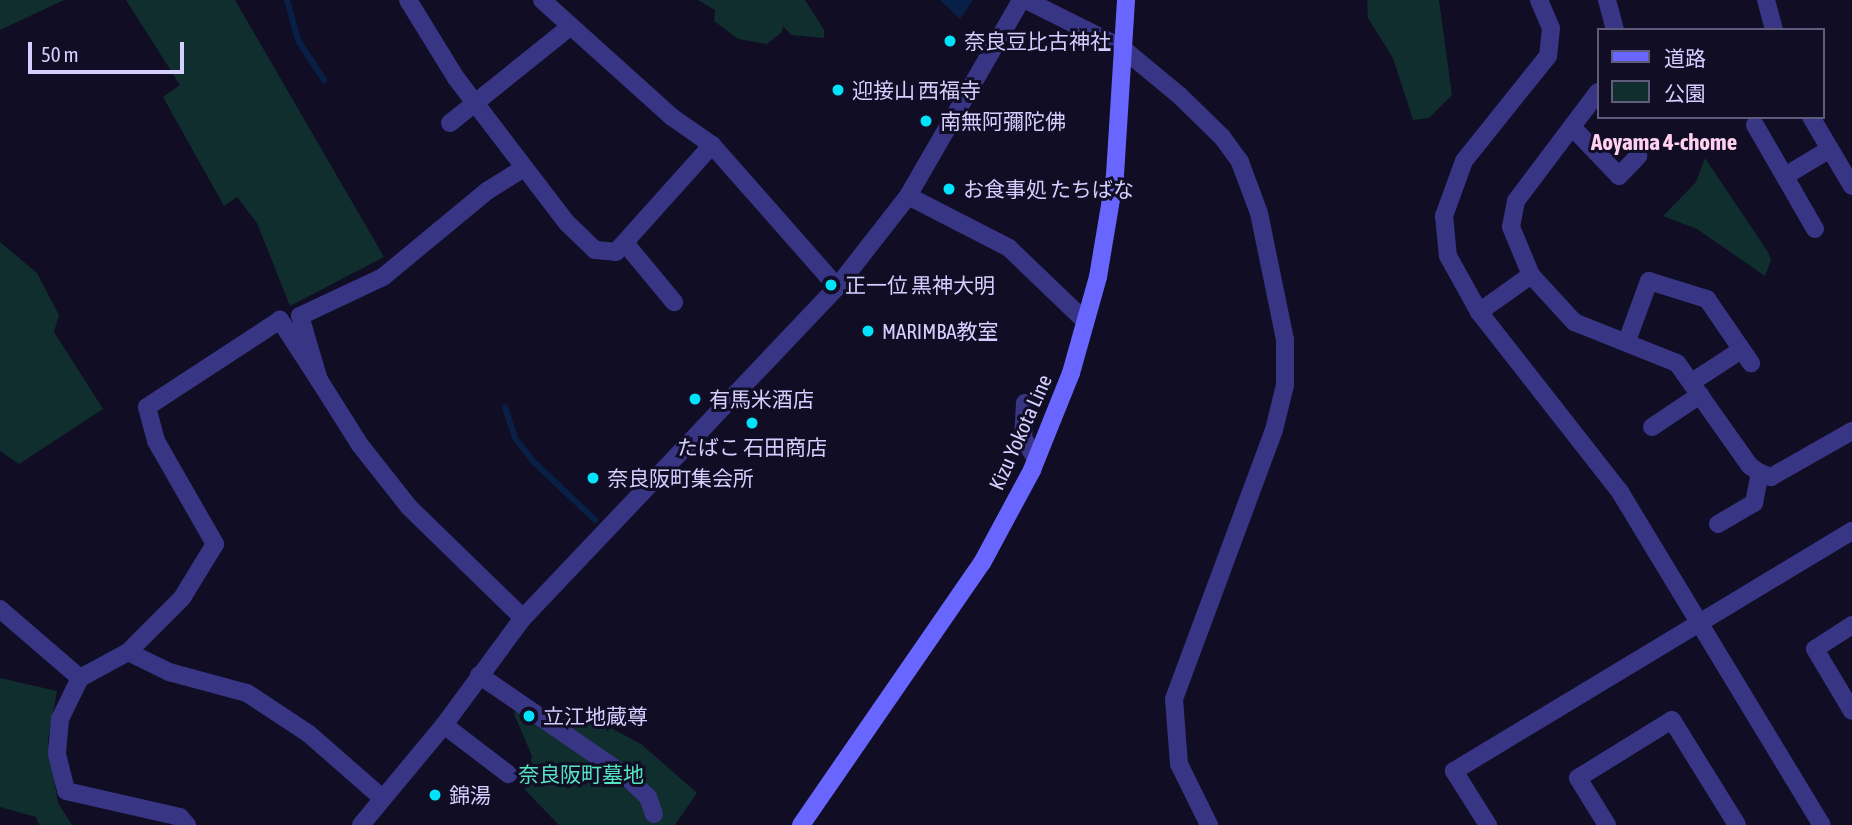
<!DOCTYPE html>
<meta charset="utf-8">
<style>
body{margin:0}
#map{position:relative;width:1852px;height:825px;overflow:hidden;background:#100d24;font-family:"Asap Condensed","Noto Sans JP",sans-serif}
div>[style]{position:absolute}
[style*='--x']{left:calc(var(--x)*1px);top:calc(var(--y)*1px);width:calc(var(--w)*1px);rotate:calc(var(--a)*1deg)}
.green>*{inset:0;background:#0f2e2d}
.water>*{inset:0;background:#092046}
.stream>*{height:6px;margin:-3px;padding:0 3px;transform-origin:3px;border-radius:3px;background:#092046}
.street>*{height:18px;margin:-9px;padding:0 9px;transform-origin:9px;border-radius:9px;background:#383585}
.secondary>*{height:18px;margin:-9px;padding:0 9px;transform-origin:9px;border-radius:9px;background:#6966ff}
.dots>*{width:19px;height:19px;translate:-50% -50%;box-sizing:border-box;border:4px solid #100d24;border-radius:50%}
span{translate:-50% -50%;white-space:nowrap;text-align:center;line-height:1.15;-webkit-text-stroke:6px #100d24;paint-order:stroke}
.poi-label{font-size:21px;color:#d4cfff}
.left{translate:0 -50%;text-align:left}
.street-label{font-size:21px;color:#d4cfff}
.park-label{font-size:21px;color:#55e5c0}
.neighbourhood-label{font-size:23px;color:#ffd1ef;font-weight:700}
.legend{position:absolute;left:1597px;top:28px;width:228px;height:91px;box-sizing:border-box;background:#100d24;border:2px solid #5e5b7c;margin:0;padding:9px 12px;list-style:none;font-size:21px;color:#d4cfff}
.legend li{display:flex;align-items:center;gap:14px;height:35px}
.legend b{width:35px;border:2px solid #5e5b7c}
.scale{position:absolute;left:28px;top:42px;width:156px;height:32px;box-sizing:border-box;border:4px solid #d4cfff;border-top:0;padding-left:9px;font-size:21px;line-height:24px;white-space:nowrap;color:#d4cfff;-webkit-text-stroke:5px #100d24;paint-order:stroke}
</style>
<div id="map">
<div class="green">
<i style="clip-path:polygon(0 0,64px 0,0 30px)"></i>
<i style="clip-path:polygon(126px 0,235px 0,384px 257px,290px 306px,257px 223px,237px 197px,224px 206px,163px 97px,180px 85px)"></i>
<i style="clip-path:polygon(698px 0,805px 0,824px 30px,824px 38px,791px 35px,783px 26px,782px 32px,767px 44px,738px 39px,714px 21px,715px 10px)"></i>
<i style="clip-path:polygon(1367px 0,1439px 0,1452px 95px,1429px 118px,1413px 120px,1393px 58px,1368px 18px)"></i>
<i style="clip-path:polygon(1705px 158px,1768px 252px,1771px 260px,1765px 276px,1697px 229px,1663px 216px,1696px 182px)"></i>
<i style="clip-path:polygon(0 242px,37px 273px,59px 315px,54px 332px,103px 409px,19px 464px,0 451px)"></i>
<i style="clip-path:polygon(0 678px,57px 691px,48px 741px,58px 803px,72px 825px,39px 825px,36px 817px,0 807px)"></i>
<i style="clip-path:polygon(518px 702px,555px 722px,566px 718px,613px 729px,641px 744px,697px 793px,675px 825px,559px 825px,525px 790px,532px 756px,514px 714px)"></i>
</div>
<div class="water">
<i style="clip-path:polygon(940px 0,973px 0,960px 19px)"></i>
</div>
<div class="stream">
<i style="--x:287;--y:0;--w:41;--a:74.6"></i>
<i style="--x:298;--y:40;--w:48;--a:57"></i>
<i style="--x:505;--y:407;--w:33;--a:72"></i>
<i style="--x:515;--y:438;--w:31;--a:52"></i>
<i style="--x:534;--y:462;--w:84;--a:43.6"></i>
</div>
<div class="street">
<i style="--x:408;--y:0;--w:92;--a:58.4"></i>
<i style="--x:456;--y:78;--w:183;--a:52.6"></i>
<i style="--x:567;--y:223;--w:39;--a:44"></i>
<i style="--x:595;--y:250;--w:21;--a:5"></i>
<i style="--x:616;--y:252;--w:144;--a:-48.1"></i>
<i style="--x:542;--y:0;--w:175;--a:42"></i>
<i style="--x:672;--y:117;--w:49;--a:35"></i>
<i style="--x:712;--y:145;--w:189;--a:48.6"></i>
<i style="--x:1026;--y:0;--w:107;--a:26.6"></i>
<i style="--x:1122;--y:48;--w:75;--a:39.6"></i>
<i style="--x:1180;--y:96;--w:59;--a:44.3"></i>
<i style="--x:1222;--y:137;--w:31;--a:54"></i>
<i style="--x:1240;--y:162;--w:54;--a:69.6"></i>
<i style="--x:1259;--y:213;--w:130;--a:78.4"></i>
<i style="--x:1285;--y:340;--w:45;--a:90"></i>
<i style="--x:1285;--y:385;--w:46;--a:103.7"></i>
<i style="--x:1274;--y:430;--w:287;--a:110.4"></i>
<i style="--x:1174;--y:699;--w:65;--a:85.6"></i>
<i style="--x:1179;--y:764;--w:68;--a:63.8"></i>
<i style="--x:1539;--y:0;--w:30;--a:67"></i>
<i style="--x:1551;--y:28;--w:28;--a:96"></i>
<i style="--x:1548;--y:56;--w:134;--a:128.7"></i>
<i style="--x:1464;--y:161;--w:59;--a:110"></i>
<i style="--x:1444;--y:216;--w:40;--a:84.3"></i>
<i style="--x:1448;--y:256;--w:64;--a:61"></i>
<i style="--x:1479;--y:312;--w:229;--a:51.9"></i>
<i style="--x:1620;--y:492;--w:389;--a:58.8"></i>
<i style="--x:1607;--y:0;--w:31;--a:75"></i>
<i style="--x:1766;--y:0;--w:31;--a:75"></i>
<i style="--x:1598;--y:92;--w:136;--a:127"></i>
<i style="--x:1516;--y:201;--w:26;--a:101"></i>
<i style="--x:1511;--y:227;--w:52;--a:67.4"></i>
<i style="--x:1531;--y:275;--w:64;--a:47.5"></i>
<i style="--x:1574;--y:322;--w:111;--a:21.7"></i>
<i style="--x:1677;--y:363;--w:126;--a:54.7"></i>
<i style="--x:1750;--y:466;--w:12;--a:35"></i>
<i style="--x:1760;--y:473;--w:12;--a:20"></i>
<i style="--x:1771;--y:477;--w:93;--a:-29.6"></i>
<i style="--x:1811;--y:117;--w:80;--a:59.3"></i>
<i style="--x:450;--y:123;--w:155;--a:-38.7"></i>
<i style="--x:1755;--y:125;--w:120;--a:60"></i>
<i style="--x:1574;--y:129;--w:65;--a:46.2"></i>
<i style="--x:1619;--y:176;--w:28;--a:-46"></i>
<i style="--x:1785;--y:176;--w:52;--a:-31"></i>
<i style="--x:908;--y:196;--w:114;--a:27.2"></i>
<i style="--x:1009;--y:248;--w:105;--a:43.8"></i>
<i style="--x:625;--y:243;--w:77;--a:50.3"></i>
<i style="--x:1479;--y:312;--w:64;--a:-35.4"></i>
<i style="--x:1627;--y:341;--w:64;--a:-69.9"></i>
<i style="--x:1649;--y:281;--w:61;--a:17.2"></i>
<i style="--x:1707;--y:299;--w:78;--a:55.5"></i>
<i style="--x:319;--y:380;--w:72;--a:-123"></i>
<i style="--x:280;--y:320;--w:159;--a:146.8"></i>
<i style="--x:147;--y:407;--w:35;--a:75"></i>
<i style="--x:156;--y:441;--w:119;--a:60.2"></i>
<i style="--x:215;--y:544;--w:63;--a:121.4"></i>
<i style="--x:182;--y:598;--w:76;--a:135"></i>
<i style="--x:128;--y:652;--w:46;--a:26"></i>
<i style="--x:169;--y:672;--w:81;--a:15.1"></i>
<i style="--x:247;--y:693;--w:74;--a:33.5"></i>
<i style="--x:309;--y:734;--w:97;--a:41.2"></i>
<i style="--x:1692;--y:382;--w:59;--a:-33.1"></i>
<i style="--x:1025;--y:403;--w:35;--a:93"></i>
<i style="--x:1023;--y:438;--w:25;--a:58"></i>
<i style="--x:1652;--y:427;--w:58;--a:-33.7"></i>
<i style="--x:1718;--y:524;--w:42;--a:-30.3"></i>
<i style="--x:1754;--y:503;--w:31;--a:-79"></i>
<i style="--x:0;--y:609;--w:106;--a:40.8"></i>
<i style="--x:80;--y:678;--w:46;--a:116"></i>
<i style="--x:60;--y:719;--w:35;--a:95"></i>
<i style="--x:57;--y:754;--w:38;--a:76"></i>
<i style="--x:66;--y:791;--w:117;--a:12.8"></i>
<i style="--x:180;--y:817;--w:11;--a:49"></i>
<i style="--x:523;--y:618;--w:159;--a:-135.8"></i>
<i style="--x:409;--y:507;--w:79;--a:-128.3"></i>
<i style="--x:360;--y:445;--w:77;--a:-122.2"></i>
<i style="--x:319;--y:380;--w:67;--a:-106.5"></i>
<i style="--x:300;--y:316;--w:92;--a:-25.2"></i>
<i style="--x:383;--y:277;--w:135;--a:-39.6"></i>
<i style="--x:487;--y:191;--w:44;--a:-31.9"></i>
<i style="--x:1852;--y:625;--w:44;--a:147"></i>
<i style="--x:1815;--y:649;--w:72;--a:59.2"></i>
<i style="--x:479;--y:675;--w:178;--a:34.5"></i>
<i style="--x:626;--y:776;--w:30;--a:44"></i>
<i style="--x:648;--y:797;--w:18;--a:71"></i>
<i style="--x:80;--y:678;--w:55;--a:-28.4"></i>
<i style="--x:444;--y:725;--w:81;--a:37.4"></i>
<i style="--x:361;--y:825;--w:130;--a:-50.3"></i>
<i style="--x:444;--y:725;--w:133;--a:-53.6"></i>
<i style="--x:523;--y:618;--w:456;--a:-46.5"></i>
<i style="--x:837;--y:287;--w:115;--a:-52"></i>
<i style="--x:908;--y:196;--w:226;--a:-60"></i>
<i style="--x:1488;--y:825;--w:64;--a:-122.2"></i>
<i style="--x:1454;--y:771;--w:465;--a:-31.1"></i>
<i style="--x:1607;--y:825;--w:55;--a:-121.7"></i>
<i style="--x:1578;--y:778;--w:110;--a:-31.7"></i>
<i style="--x:1672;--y:720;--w:123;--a:58.2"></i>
</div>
<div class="secondary">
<i style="--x:801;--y:825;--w:318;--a:-55.4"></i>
<i style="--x:982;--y:563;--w:106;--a:-61.7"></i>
<i style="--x:1032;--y:470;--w:105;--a:-68.1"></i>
<i style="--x:1071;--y:373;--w:100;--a:-74.3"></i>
<i style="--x:1098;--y:277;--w:103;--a:-80.5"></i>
<i style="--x:1115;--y:175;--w:175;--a:-86.4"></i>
</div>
<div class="dots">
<i style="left:950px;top:41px;background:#00e3fa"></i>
<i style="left:838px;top:90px;background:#00e3fa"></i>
<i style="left:926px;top:121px;background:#00e3fa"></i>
<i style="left:949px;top:189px;background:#00e3fa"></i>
<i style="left:831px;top:285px;background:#00e3fa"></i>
<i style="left:868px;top:331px;background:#00e3fa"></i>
<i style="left:695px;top:399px;background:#00e3fa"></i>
<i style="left:752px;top:423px;background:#00e3fa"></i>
<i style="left:593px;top:478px;background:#00e3fa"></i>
<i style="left:529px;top:716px;background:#00e3fa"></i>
<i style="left:435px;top:795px;background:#00e3fa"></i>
</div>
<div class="poi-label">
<span class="left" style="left:964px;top:41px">奈良豆比古神社</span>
<span class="left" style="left:852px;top:90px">迎接山 西福寺</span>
<span class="left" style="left:940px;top:121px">南無阿彌陀佛</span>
<span class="left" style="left:963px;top:189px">お食事処 たちばな</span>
<span class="left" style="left:845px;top:285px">正一位 黒神大明</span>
<span class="left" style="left:882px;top:331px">MARIMBA教室</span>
<span class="left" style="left:709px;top:399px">有馬米酒店</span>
<span style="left:752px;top:447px">たばこ 石田商店</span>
<span class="left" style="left:607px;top:478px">奈良阪町集会所</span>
<span class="left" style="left:543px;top:716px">立江地蔵尊</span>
<span class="left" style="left:449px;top:795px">錦湯</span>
</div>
<div class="street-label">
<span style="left:1020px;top:432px;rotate:-66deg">Kizu Yokota Line</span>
</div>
<div class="park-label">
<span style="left:581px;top:774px">奈良阪町墓地</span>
</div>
<div class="neighbourhood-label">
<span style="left:1664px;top:142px">Aoyama 4-chome</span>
</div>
<ul class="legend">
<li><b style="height:9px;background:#6966ff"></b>道路</li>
<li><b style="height:19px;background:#0f2e2d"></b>公園</li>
</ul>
<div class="scale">50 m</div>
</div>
